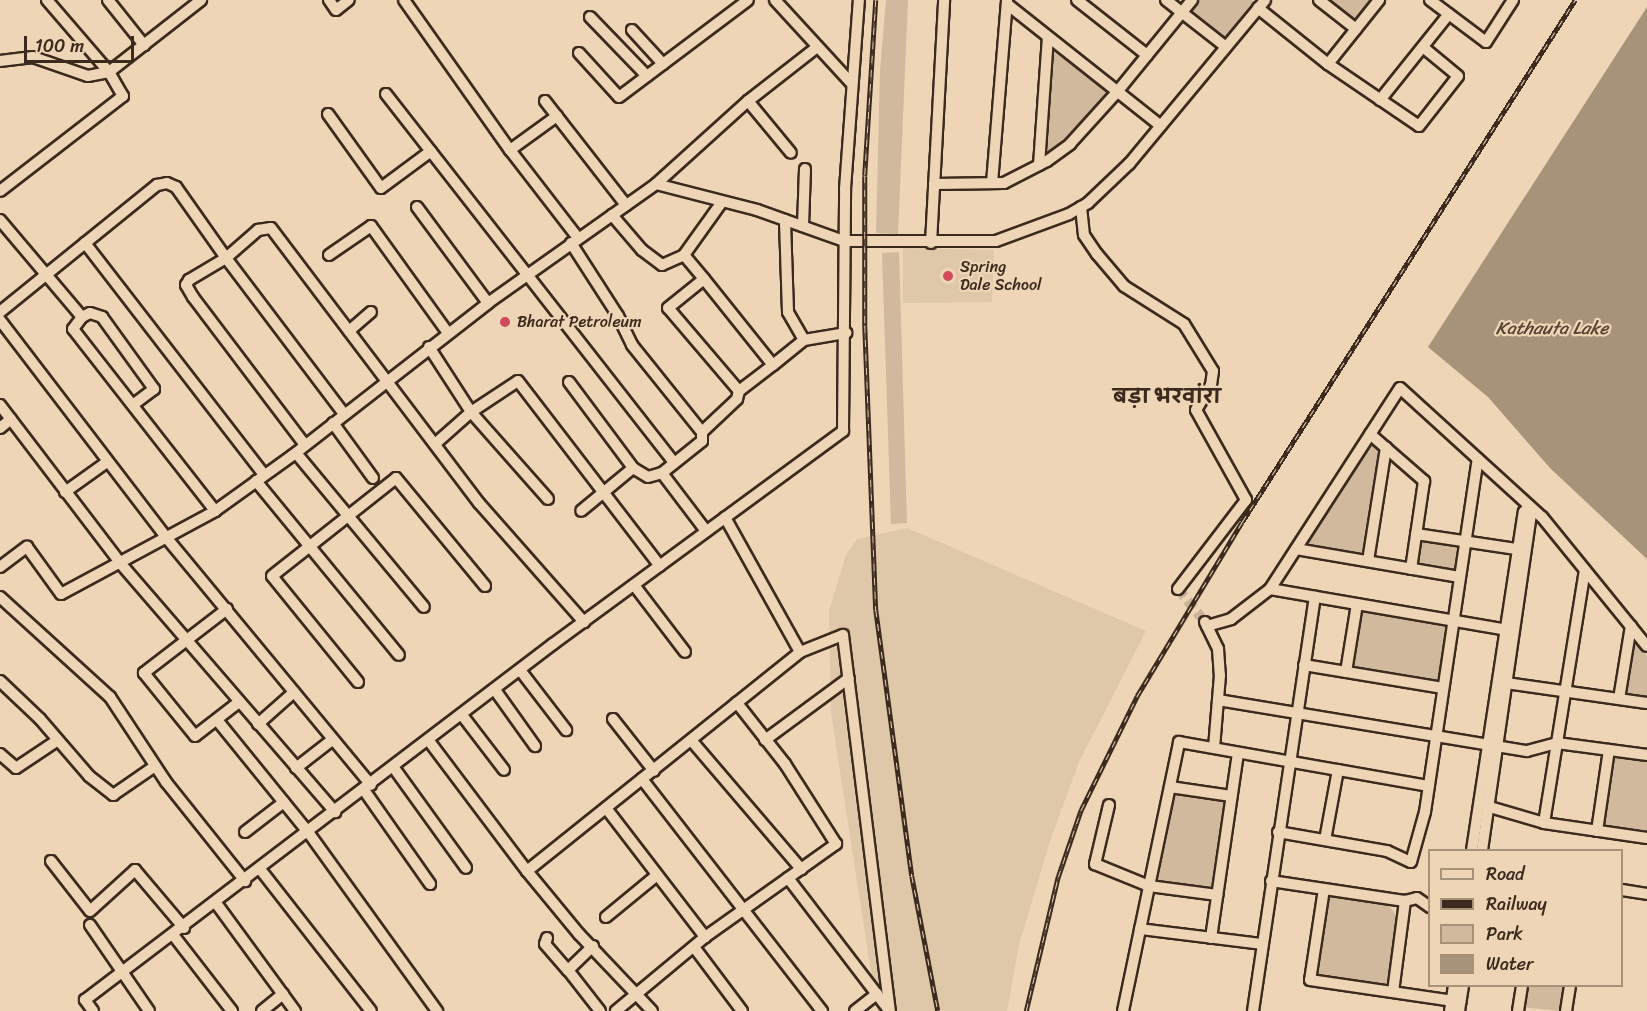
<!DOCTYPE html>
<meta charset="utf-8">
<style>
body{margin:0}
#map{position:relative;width:1647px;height:1011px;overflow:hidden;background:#eed5b6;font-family:Sriracha,"Playpen Sans Deva",sans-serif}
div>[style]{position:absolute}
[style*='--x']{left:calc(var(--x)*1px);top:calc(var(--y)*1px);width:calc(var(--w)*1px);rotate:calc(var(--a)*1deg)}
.built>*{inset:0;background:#dfc7a9}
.green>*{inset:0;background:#d0b99d}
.water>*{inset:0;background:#a7927a}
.minor-tunnel>*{height:10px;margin-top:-5px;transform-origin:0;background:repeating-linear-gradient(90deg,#cab398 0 10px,transparent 0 15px)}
.roads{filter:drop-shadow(2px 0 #3b2a1e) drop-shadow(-2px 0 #3b2a1e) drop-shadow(0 2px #3b2a1e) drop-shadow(0 -2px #3b2a1e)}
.minor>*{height:10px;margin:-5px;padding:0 5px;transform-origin:5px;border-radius:5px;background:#eed5b6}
.rail>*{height:4.5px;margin-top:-2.25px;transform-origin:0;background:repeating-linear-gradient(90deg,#eed5b6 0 7px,#3b2a1e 0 14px);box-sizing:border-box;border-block:2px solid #3b2a1e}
.dots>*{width:16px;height:16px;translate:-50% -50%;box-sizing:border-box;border:3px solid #eed5b6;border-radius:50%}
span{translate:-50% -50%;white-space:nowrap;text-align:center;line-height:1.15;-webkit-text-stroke:4.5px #eed5b6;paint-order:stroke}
.poi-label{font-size:16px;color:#3b2a1e}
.left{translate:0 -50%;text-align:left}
.water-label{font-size:18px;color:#564435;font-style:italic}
.quarter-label{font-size:20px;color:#3b2a1e;font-weight:700}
.legend{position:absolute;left:1428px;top:849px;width:195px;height:138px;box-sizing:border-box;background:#eed5b6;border:2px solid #a69179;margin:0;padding:8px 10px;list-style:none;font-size:18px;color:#3b2a1e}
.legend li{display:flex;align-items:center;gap:12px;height:30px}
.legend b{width:30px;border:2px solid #a69179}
.scale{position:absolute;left:24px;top:36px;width:110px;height:27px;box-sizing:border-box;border:3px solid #3b2a1e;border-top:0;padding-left:8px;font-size:18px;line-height:21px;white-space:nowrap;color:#3b2a1e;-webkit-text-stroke:4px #eed5b6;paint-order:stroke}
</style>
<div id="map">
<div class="built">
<i style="clip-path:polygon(903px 248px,994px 250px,992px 302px,903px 303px)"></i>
<i style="clip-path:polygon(907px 528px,1146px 631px,1079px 762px,1051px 838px,1019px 945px,1007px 1011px,877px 1011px,831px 713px,829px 611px,846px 555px,857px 539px)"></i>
</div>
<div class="green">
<i style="clip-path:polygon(886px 0,908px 0,898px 234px,876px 233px,880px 71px)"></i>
<i style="clip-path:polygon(1199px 0,1252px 0,1254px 2px,1226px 39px,1190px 11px)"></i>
<i style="clip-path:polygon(1325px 0,1374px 0,1355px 24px)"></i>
<i style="clip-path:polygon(1050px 44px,1109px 92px,1072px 135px,1047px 157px,1044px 156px)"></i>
<i style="clip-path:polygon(899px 252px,907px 523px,891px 524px,882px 253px)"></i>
<i style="clip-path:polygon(1373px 441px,1381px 448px,1366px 556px,1306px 546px)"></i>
<i style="clip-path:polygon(1420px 539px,1460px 545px,1455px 573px,1415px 566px)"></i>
<i style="clip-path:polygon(1360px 610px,1448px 624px,1438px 682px,1350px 668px)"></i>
<i style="clip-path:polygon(1634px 639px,1647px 655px,1647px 697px,1624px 694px)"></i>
<i style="clip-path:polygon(1613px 757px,1647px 761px,1647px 833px,1602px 827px)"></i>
<i style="clip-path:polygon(1173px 790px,1227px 800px,1213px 892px,1153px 883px)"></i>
<i style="clip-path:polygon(1326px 895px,1388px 904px,1398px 918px,1387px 986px,1316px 976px)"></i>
<i style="clip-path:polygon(1525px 986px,1563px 986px,1560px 1011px,1522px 1007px)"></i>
</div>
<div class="water">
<i style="clip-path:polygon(1647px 7px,1647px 559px,1550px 468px,1488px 397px,1428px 347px)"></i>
</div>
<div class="minor-tunnel">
<i style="--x:1178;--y:589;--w:43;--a:50.7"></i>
</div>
<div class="roads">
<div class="minor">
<i style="--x:47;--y:0;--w:95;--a:49.3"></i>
<i style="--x:109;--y:72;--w:117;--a:-38"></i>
<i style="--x:108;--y:0;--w:58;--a:51.3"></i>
<i style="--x:329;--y:0;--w:12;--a:55"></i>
<i style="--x:336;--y:10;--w:16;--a:-38"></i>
<i style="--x:404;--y:0;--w:184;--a:54.8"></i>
<i style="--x:510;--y:150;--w:111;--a:52.3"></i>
<i style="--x:775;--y:0;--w:114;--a:47.5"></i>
<i style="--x:1077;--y:0;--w:89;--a:38.2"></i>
<i style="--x:1166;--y:0;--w:76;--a:38.1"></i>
<i style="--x:1319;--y:0;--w:47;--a:38.1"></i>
<i style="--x:1430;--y:0;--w:70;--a:36.9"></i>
<i style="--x:1486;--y:42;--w:50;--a:-57.3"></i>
<i style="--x:1007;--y:4;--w:196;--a:38.4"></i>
<i style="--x:1258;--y:8;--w:90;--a:38.7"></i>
<i style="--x:1328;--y:64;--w:110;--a:34.3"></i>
<i style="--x:1419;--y:126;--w:63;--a:-52"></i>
<i style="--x:1458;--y:76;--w:45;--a:-140.4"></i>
<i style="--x:590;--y:17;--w:82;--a:46"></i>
<i style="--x:632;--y:30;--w:46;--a:47.6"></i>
<i style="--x:579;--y:53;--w:59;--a:47.7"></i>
<i style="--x:619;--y:97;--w:161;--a:-36.9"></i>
<i style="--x:0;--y:61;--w:33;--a:-7"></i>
<i style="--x:33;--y:57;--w:58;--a:19.1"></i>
<i style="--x:88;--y:76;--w:21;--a:-11"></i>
<i style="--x:109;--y:72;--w:28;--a:60"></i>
<i style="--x:123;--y:96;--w:155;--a:142.3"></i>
<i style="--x:1328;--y:64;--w:82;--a:-51.4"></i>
<i style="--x:386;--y:94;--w:468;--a:52"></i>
<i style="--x:1380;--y:100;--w:110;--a:-51.3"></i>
<i style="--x:545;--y:101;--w:132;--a:52.1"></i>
<i style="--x:748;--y:101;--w:67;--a:50.4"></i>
<i style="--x:328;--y:114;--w:91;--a:54.4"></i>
<i style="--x:381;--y:188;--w:62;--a:-36.5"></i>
<i style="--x:510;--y:150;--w:58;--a:-35.9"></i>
<i style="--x:1039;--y:165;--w:128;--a:-86"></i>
<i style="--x:992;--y:183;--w:184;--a:-85.3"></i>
<i style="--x:656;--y:184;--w:124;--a:-42.1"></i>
<i style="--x:748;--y:101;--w:88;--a:-38"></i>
<i style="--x:934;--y:184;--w:70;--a:-0.8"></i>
<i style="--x:1004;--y:183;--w:48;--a:-27.1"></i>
<i style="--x:1047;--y:161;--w:29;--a:-36"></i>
<i style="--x:1070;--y:144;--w:70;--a:-47.9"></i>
<i style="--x:1117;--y:92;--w:119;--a:-50.8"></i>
<i style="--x:417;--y:207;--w:119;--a:53.5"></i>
<i style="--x:1081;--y:207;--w:28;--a:84"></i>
<i style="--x:1084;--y:235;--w:23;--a:56"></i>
<i style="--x:1097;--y:254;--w:42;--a:49.8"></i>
<i style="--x:1124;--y:286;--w:71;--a:32.3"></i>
<i style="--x:1184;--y:324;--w:55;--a:58.3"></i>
<i style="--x:1213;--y:371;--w:14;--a:98"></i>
<i style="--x:1211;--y:385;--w:29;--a:121"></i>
<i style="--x:1196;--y:410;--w:103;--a:60.9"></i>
<i style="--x:1246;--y:500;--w:112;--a:127.4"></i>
<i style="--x:612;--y:215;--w:46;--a:49.4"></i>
<i style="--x:642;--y:250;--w:25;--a:37"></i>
<i style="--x:662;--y:265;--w:24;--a:-24"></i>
<i style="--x:684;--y:255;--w:65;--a:-54.4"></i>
<i style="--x:0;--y:220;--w:127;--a:49.8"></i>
<i style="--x:82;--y:317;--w:15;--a:127"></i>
<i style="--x:73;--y:329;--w:231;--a:52"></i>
<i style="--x:803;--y:226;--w:57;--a:-88"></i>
<i style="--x:85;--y:243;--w:293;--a:52.3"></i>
<i style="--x:571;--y:243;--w:87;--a:57.2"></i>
<i style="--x:618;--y:316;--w:32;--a:64"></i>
<i style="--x:632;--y:345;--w:112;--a:51.2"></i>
<i style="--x:702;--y:432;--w:48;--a:-43.3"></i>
<i style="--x:737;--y:399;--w:8;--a:-76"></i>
<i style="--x:739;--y:391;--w:109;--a:-130.5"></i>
<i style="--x:668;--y:308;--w:46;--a:-38.9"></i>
<i style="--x:704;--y:279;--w:110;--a:51.3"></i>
<i style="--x:773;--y:365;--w:40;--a:-39"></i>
<i style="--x:804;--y:340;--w:32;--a:-120"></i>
<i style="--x:788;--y:312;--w:92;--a:-91.9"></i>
<i style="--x:931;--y:243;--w:243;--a:-86.9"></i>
<i style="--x:329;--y:255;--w:51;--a:-34.6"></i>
<i style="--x:371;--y:226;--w:132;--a:54.3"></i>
<i style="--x:684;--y:255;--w:31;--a:50"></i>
<i style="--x:0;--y:312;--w:202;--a:-39"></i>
<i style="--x:157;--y:185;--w:10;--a:-11"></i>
<i style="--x:167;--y:183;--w:10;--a:24"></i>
<i style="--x:176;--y:187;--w:87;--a:54.8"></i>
<i style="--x:226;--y:258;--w:43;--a:-41.2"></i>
<i style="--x:258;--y:230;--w:13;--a:-9"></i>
<i style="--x:271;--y:228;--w:345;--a:52.9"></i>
<i style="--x:479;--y:503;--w:159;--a:48.6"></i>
<i style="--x:82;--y:317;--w:9;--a:-27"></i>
<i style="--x:90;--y:313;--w:13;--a:18"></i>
<i style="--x:102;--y:317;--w:89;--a:54.2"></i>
<i style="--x:154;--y:389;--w:25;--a:143"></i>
<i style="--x:0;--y:320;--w:272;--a:52.6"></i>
<i style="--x:165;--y:536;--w:323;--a:50.4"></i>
<i style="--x:349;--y:331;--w:29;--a:-41"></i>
<i style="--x:804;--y:340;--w:43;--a:-9.5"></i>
<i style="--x:429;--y:347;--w:77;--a:57.1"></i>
<i style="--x:471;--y:412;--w:116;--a:48.5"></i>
<i style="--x:569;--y:382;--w:107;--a:53.3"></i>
<i style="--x:633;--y:468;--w:67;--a:140.4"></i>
<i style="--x:739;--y:391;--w:43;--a:-37.4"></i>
<i style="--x:0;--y:405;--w:200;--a:52.7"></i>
<i style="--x:121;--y:564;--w:328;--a:49.2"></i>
<i style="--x:333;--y:423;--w:68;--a:54"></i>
<i style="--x:0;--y:428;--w:14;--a:-39"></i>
<i style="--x:702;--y:432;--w:9;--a:90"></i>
<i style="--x:702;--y:441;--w:51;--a:141.3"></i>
<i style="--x:662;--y:473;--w:73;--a:52.8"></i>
<i style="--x:1370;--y:434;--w:72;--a:41"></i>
<i style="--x:1424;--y:481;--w:89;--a:98.4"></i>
<i style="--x:435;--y:444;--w:48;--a:-41.6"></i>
<i style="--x:471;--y:412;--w:56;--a:-33.4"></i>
<i style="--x:518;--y:381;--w:233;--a:52.5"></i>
<i style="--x:305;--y:445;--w:186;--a:-127.1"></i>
<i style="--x:193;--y:297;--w:14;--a:-120"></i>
<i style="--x:186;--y:285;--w:6;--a:-59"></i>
<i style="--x:189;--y:280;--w:43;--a:-30.7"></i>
<i style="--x:226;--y:258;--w:196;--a:52.9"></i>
<i style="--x:296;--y:453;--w:200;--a:50.3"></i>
<i style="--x:633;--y:468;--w:17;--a:31"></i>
<i style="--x:648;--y:477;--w:15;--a:-16"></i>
<i style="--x:256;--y:481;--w:225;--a:50.6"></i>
<i style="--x:65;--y:492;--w:52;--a:-35.5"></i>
<i style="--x:1416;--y:534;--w:108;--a:8.5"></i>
<i style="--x:1296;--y:549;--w:166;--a:9.7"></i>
<i style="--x:1368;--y:561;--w:115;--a:-81"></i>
<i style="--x:0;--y:567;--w:34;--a:-37"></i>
<i style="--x:27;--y:547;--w:58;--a:54.1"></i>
<i style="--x:61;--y:594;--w:175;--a:-28.3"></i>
<i style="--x:215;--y:511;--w:96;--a:-35.7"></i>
<i style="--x:293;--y:455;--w:247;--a:-37.9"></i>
<i style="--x:488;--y:303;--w:206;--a:-35.3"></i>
<i style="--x:656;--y:184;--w:104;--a:14.4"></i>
<i style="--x:757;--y:210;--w:92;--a:19.6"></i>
<i style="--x:844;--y:241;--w:152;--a:0"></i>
<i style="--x:996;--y:241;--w:78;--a:-20.3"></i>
<i style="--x:1069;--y:214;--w:22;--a:-30"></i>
<i style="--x:1088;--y:203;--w:57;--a:-43.6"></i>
<i style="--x:1129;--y:164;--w:213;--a:-50.3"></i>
<i style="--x:634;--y:585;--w:84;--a:52.7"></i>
<i style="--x:1270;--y:589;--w:247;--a:9.8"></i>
<i style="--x:0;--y:597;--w:149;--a:42.3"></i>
<i style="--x:110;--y:697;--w:102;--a:56.6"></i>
<i style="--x:166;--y:782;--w:127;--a:51.4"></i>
<i style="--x:227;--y:609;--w:105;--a:142.4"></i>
<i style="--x:144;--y:673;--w:81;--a:51"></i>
<i style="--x:195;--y:736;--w:56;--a:-37.7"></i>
<i style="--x:1205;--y:622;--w:30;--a:64"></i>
<i style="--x:1218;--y:649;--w:26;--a:86"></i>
<i style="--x:1220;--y:675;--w:73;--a:94.7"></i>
<i style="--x:1207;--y:626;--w:25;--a:-16"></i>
<i style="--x:1231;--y:619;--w:49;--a:-37.6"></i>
<i style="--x:1270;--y:589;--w:239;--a:-57.1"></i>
<i style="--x:1400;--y:388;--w:192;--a:42.3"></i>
<i style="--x:1542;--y:517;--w:166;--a:50.9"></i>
<i style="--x:800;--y:652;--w:46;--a:-21.6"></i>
<i style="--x:843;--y:635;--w:379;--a:82.9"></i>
<i style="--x:1304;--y:665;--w:141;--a:9.4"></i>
<i style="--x:520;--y:670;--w:76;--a:52.5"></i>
<i style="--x:1346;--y:672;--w:69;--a:-80.8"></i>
<i style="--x:0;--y:681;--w:55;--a:43.5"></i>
<i style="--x:40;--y:719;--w:75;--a:49.3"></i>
<i style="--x:89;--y:776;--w:31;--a:38"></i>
<i style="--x:113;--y:795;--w:51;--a:-34.6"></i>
<i style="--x:358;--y:682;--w:136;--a:-129.1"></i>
<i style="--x:272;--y:576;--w:158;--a:-38.3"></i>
<i style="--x:396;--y:478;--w:140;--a:50.5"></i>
<i style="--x:1506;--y:683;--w:142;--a:8.1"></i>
<i style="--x:495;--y:690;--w:69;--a:54.5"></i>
<i style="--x:1619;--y:699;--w:74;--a:-80.7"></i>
<i style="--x:1218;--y:700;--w:313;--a:9.4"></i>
<i style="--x:1527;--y:751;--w:31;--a:-15"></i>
<i style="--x:1557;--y:743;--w:91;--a:7.6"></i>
<i style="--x:462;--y:715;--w:69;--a:52.6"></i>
<i style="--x:613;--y:719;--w:66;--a:51.7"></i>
<i style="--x:217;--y:720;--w:144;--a:50.9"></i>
<i style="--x:308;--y:832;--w:221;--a:54.2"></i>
<i style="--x:258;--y:724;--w:48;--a:-41.6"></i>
<i style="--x:691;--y:740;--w:170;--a:49.5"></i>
<i style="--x:765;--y:740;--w:104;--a:-36.4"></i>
<i style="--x:429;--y:741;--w:163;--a:53"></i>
<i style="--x:527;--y:871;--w:350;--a:-38.7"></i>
<i style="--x:800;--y:652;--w:154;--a:-119.1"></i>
<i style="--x:0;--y:754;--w:21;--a:41"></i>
<i style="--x:16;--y:768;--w:50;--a:-33.7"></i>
<i style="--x:296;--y:768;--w:46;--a:-37.9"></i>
<i style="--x:394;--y:768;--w:123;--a:54.2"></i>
<i style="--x:642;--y:779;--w:294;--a:52.2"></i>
<i style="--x:1170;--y:787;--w:62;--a:8.4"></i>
<i style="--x:364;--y:790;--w:115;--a:54.9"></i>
<i style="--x:1109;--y:805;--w:61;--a:103.3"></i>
<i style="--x:1095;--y:864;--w:58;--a:22.2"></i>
<i style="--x:1149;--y:886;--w:69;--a:7.5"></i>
<i style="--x:1483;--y:805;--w:64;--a:16.4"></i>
<i style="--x:1544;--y:823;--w:104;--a:8.3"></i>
<i style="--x:606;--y:808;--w:163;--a:52.5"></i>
<i style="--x:705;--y:937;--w:116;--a:140.3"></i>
<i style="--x:1544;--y:823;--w:256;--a:-80.8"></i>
<i style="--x:1597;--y:831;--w:82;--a:-81.6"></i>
<i style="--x:245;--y:832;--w:49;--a:-37.6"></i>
<i style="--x:1278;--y:832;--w:111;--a:9.9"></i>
<i style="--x:1387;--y:851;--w:26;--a:25"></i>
<i style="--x:1411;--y:862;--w:52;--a:-74.4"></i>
<i style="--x:1425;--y:812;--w:357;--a:-81.5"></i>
<i style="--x:1325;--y:840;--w:71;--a:-79.5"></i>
<i style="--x:1338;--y:770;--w:92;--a:10"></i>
<i style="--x:1472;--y:850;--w:342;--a:-81.3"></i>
<i style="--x:1524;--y:512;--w:8;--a:-50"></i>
<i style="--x:1482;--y:850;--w:339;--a:-81.7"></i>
<i style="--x:1531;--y:515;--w:9;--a:-103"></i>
<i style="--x:51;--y:861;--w:63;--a:52"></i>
<i style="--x:90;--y:911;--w:61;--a:-42.3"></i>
<i style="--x:135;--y:870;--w:76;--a:49.8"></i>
<i style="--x:260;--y:869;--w:180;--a:52"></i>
<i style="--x:527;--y:871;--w:82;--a:50.5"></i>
<i style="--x:579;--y:934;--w:106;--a:46.5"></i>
<i style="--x:788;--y:878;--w:166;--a:52.6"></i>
<i style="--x:1271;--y:881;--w:135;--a:8.5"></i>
<i style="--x:1405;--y:901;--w:12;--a:-14"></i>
<i style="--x:1417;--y:898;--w:16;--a:35"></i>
<i style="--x:1324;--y:889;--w:92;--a:98.7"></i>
<i style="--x:1310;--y:980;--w:152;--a:8.3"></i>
<i style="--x:1622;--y:890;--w:25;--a:9"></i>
<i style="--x:216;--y:903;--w:134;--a:53.8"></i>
<i style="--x:606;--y:917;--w:66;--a:-39.5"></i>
<i style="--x:90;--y:925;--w:104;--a:55.5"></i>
<i style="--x:1140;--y:929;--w:123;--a:7"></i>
<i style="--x:174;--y:936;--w:95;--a:52.3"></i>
<i style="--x:705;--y:937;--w:161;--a:-35.4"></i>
<i style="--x:836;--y:844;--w:95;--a:-122.5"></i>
<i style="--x:785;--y:764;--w:78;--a:-128.2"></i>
<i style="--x:547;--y:938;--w:6;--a:108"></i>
<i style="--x:545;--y:944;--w:35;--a:49"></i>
<i style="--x:1211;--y:938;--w:187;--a:-81.7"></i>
<i style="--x:593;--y:946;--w:35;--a:136"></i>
<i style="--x:568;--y:970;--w:52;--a:52"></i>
<i style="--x:694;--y:947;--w:80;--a:53.1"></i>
<i style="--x:1393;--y:992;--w:92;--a:-82.5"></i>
<i style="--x:93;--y:1011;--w:14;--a:-126"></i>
<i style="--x:85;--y:1000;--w:588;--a:-37.26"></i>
<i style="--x:553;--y:644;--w:360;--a:-36.3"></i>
<i style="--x:843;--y:431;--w:242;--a:-89.5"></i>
<i style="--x:845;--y:189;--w:190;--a:-85.8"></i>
<i style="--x:262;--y:1011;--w:27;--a:-39"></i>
<i style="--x:855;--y:1011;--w:28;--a:-38"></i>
<i style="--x:1123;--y:1011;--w:275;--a:-78.2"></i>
<i style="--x:1179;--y:742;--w:161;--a:10"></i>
<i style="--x:1253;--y:1011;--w:419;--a:-81.5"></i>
<i style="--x:1450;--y:1011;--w:25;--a:-81"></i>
<i style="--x:1459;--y:1011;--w:25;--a:-81"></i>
<i style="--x:1518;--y:1011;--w:25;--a:-81"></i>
<i style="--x:1566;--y:1011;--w:25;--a:-81"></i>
</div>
</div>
<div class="rail">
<i style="--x:876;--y:0;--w:176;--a:93.6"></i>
<i style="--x:865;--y:176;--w:150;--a:90"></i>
<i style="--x:865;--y:326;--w:284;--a:87.8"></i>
<i style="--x:876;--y:610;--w:268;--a:82.3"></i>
<i style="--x:912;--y:876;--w:137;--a:79.1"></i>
<i style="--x:1026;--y:1011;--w:138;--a:-76.6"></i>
<i style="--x:1058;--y:877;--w:71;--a:-71.1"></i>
<i style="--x:1081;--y:810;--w:127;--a:-63.8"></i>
<i style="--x:1137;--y:696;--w:203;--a:-58.9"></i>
<i style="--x:1242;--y:522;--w:619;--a:-57.46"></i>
</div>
<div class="dots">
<i style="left:948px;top:276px;background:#d1495b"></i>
<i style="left:505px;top:322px;background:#d1495b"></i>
</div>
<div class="poi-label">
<span class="left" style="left:960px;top:276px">Spring<br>Dale School</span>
<span class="left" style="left:517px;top:322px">Bharat Petroleum</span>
</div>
<div class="water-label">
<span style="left:1552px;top:328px">Kathauta Lake</span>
</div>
<div class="quarter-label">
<span style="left:1167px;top:396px">बड़ा भरवांरा</span>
</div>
<ul class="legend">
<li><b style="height:8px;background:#eed5b6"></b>Road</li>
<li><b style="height:8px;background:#3b2a1e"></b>Railway</li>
<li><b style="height:16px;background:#d0b99d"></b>Park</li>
<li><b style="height:16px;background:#a7927a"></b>Water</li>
</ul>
<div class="scale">100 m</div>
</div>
